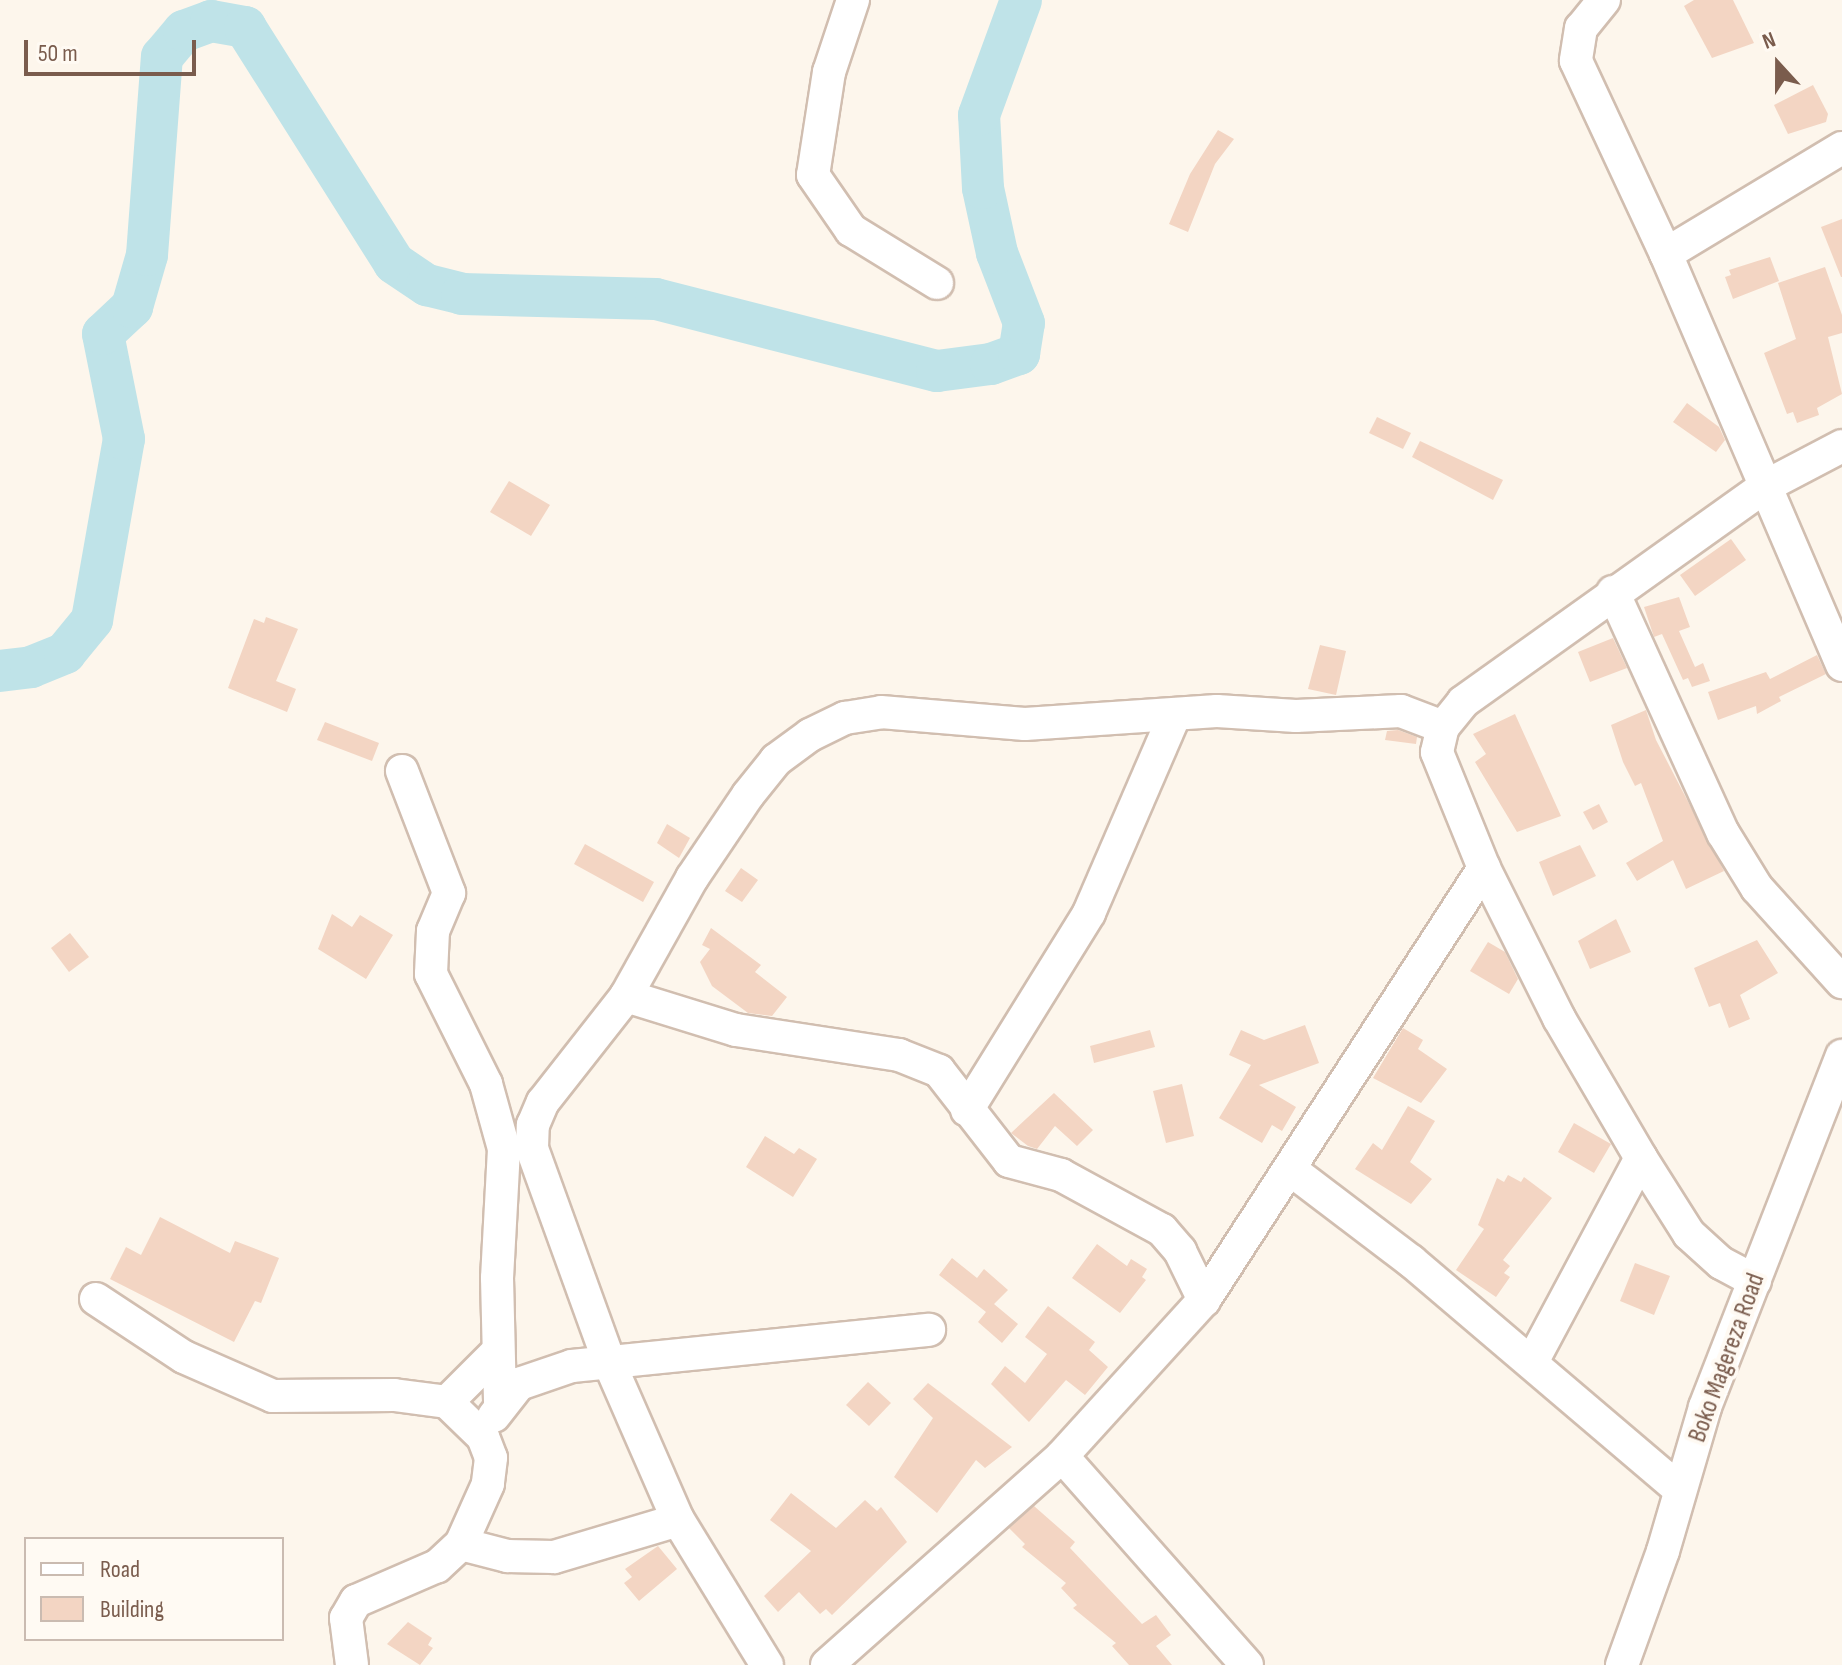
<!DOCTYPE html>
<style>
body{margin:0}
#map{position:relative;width:1842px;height:1665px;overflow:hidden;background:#fdf6ec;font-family:"Sofia Sans Condensed",sans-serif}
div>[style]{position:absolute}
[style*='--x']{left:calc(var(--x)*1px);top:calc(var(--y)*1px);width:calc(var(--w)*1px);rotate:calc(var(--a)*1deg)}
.river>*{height:42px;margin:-21px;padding:0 21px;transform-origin:21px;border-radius:21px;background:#bfe3e8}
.building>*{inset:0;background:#f3d5c3}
.roads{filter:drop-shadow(2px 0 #d1beb0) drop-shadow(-2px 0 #d1beb0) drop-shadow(0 2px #d1beb0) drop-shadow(0 -2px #d1beb0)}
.minor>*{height:32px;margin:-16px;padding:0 16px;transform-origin:16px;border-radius:16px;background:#fff}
span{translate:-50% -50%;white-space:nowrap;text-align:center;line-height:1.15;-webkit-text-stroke:8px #fffaf3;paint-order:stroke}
.street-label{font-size:26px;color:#7a5c4d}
.legend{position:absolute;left:24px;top:1537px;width:260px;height:104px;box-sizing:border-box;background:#fffaf3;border:2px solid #cabbb1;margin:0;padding:10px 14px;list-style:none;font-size:24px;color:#7a5c4d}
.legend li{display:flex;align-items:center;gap:16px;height:40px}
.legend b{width:40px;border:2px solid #cabbb1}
.north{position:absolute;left:1738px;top:24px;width:80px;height:80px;-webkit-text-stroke:6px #fffaf3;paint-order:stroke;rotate:339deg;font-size:22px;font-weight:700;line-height:32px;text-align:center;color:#7a5c4d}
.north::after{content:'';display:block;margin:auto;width:28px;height:36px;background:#7a5c4d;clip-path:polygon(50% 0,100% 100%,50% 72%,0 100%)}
.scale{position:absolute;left:24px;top:40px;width:172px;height:36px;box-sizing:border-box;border:4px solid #7a5c4d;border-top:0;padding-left:10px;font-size:24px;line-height:28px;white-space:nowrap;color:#7a5c4d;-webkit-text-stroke:6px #fffaf3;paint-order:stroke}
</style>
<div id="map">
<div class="river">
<i style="--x:0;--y:671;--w:31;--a:-7"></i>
<i style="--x:31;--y:667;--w:37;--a:-22"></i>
<i style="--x:65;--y:653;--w:43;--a:-50.7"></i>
<i style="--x:92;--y:620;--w:184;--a:-80"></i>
<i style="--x:124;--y:439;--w:107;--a:-101.3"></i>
<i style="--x:103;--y:334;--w:40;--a:-43"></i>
<i style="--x:132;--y:307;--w:54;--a:-73.9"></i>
<i style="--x:147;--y:255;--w:199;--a:-85.7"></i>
<i style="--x:162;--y:57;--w:34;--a:-50"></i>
<i style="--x:184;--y:31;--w:29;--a:-20"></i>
<i style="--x:211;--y:21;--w:35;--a:10"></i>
<i style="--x:245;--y:27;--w:279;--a:57.7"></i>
<i style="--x:394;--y:263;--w:40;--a:34"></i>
<i style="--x:427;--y:285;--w:36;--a:14"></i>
<i style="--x:462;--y:294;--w:194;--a:1.5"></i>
<i style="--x:656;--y:299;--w:290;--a:14.4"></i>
<i style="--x:937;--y:371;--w:54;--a:-7.4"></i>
<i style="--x:991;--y:364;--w:30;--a:-20"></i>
<i style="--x:1019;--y:354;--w:31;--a:-81"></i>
<i style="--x:1024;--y:323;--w:75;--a:-111.1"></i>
<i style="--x:997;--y:253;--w:66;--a:-102.2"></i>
<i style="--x:983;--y:188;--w:73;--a:-93.1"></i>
<i style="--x:979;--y:115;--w:122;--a:-69.9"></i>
</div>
<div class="building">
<i style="clip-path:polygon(1694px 0,1733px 0,1754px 43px,1712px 58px,1684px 6px)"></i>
<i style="clip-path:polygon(1813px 85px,1828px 114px,1826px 122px,1788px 134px,1774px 105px)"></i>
<i style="clip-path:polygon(1218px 130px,1234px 139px,1215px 164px,1188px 232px,1169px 224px,1190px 174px)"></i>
<i style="clip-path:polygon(1842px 219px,1842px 277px,1841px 277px,1821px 227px)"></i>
<i style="clip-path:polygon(1770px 257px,1779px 281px,1733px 299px,1725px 277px,1731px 275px,1729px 270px)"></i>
<i style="clip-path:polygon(1825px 267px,1842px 315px,1842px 333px,1828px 337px,1842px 394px,1817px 408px,1819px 415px,1797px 423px,1793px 412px,1787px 414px,1764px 353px,1796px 339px,1778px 283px)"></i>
<i style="clip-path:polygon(1687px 403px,1719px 427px,1725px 440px,1716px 452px,1673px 422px)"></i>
<i style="clip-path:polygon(1377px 417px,1411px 433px,1403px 449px,1369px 433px)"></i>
<i style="clip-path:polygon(1420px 441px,1503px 480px,1493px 500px,1412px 457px)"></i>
<i style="clip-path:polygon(509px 481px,550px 505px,531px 536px,490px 512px)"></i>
<i style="clip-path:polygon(1731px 539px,1746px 560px,1695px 596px,1680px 575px)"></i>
<i style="clip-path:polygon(1679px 597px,1690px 627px,1679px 631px,1695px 667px,1703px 663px,1710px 681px,1692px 687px,1688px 678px,1683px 680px,1662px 634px,1654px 637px,1644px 607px)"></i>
<i style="clip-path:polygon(266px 617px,298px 629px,276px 681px,296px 689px,287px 712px,228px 688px,254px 619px,264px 623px)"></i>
<i style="clip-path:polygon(1613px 638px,1627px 668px,1590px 682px,1578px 652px)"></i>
<i style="clip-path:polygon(1320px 645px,1346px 651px,1336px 695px,1308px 689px)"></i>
<i style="clip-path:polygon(1817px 655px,1826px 674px,1779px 697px,1781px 701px,1757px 714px,1756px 706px,1718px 720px,1708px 692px,1766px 672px,1770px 679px)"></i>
<i style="clip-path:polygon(1646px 710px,1656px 740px,1724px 871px,1686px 889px,1673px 860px,1637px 881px,1626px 863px,1663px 841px,1641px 783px,1635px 786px,1623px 762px,1611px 725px)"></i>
<i style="clip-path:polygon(1515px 714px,1561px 816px,1517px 832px,1475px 762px,1486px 754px,1473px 734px)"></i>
<i style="clip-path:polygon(325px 722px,379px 743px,372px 761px,317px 740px)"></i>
<i style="clip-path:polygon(1398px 730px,1417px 737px,1416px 744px,1385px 740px,1387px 731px)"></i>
<i style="clip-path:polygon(1599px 804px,1608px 822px,1593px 830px,1583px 812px)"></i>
<i style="clip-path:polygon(667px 824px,690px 838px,679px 858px,657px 843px)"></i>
<i style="clip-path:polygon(585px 844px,654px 882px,643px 902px,574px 864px)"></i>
<i style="clip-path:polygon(1580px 845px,1596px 876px,1553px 896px,1539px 862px)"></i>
<i style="clip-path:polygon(741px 868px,758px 880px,742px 902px,725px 891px)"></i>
<i style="clip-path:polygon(332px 914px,352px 927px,360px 915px,393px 935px,366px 979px,318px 949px)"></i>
<i style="clip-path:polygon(1616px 919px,1631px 952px,1590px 969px,1578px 941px)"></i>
<i style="clip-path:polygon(711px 928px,761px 965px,755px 972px,787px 997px,772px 1016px,748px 1013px,712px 986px,700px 962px,710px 949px,702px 945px)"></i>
<i style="clip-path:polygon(70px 933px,89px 957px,69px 972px,51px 948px)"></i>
<i style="clip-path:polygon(1757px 940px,1778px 973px,1740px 995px,1750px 1019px,1729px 1028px,1720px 1003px,1709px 1007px,1694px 968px)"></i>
<i style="clip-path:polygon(1488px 942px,1505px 952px,1518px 979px,1509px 994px,1470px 971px)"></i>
<i style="clip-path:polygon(1305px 1025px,1319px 1063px,1259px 1085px,1296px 1107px,1282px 1131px,1272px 1125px,1262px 1143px,1219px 1118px,1251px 1065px,1229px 1055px,1241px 1030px,1264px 1040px)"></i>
<i style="clip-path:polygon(1403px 1028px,1423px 1040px,1418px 1049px,1447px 1069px,1421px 1103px,1373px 1078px)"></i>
<i style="clip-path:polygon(1150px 1030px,1155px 1047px,1094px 1063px,1090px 1046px)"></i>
<i style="clip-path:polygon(1182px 1084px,1194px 1136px,1166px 1143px,1153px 1091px)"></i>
<i style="clip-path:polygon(1054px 1093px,1093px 1130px,1077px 1146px,1055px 1126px,1037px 1149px,1028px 1146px,1011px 1133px)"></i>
<i style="clip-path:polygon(1408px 1106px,1435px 1121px,1410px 1162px,1432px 1179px,1411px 1204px,1355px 1169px,1373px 1143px,1382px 1150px)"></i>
<i style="clip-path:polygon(1574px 1123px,1611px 1144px,1594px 1173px,1558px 1152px)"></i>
<i style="clip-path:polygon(765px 1136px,794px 1154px,799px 1148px,817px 1159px,793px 1197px,746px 1167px)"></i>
<i style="clip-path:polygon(1508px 1175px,1521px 1182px,1524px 1177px,1552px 1198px,1503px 1260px,1510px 1266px,1504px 1273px,1510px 1277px,1496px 1297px,1456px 1270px,1484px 1229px,1478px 1225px,1497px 1178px,1504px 1182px)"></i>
<i style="clip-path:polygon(160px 1217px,230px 1253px,235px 1241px,279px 1258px,261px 1303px,255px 1301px,234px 1342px,110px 1279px,126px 1247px,141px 1255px)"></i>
<i style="clip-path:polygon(1097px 1244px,1127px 1266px,1131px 1259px,1147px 1269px,1142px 1277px,1146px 1280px,1120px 1313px,1072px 1278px)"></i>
<i style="clip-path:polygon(952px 1258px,977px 1278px,984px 1269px,1008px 1290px,994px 1304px,1018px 1324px,1002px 1343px,978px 1322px,986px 1312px,939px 1275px)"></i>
<i style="clip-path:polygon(1635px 1263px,1670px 1276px,1654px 1315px,1620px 1301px)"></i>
<i style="clip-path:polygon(1048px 1306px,1095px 1342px,1089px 1350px,1108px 1367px,1085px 1395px,1066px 1380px,1029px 1422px,991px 1384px,1005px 1366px,1025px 1383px,1047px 1354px,1025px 1337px)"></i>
<i style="clip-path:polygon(868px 1382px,891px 1403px,869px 1426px,846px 1405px)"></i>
<i style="clip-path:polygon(928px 1383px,1012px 1447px,985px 1468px,976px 1460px,937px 1513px,894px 1477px,933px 1418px,913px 1399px)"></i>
<i style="clip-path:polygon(791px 1493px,836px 1528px,865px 1500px,877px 1511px,881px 1507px,907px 1542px,832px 1615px,826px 1609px,820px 1614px,799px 1592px,778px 1612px,764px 1596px,811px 1551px,770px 1520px)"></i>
<i style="clip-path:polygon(1034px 1506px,1075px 1542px,1070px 1548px,1142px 1624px,1156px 1615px,1171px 1635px,1156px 1646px,1172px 1665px,1129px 1665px,1112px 1646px,1116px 1643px,1073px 1608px,1077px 1605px,1061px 1588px,1066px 1583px,1022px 1547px,1025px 1544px,1009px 1528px)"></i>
<i style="clip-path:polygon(658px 1546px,677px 1569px,639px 1601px,624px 1583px,632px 1577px,625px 1569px)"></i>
<i style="clip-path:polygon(408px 1622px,432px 1638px,428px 1645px,433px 1648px,420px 1665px,387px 1644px)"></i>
</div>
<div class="roads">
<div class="minor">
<i style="--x:853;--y:0;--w:76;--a:108.4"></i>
<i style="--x:829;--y:72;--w:104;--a:98.8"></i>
<i style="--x:813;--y:175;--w:67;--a:55.4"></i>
<i style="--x:851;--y:230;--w:101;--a:31.6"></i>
<i style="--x:1604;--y:0;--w:36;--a:129"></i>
<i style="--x:1581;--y:28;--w:33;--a:99"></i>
<i style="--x:1576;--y:61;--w:213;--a:65"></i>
<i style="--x:1666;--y:254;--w:447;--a:66.8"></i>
<i style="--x:1666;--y:254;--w:205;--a:-31.1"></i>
<i style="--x:1613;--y:592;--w:265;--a:65.5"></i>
<i style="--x:1723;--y:833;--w:65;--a:58.3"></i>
<i style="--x:1757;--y:888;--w:127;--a:47.9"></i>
<i style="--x:402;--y:771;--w:131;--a:68.9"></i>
<i style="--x:449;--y:893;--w:41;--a:112.8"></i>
<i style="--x:433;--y:931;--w:43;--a:92.7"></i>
<i style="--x:431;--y:974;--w:123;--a:63.4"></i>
<i style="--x:486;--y:1084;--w:67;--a:74.5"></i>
<i style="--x:504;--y:1149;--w:129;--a:93.1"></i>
<i style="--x:497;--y:1278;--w:126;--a:88.6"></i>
<i style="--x:626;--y:996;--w:115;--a:17.2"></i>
<i style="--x:736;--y:1030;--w:165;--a:8.7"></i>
<i style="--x:899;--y:1055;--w:43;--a:21.8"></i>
<i style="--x:939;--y:1071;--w:114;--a:52.1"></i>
<i style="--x:1009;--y:1161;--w:54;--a:15.1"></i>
<i style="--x:1061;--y:1175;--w:115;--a:28.6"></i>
<i style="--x:1162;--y:1230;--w:28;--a:49"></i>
<i style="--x:1180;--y:1251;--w:55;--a:63.9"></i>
<i style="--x:967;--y:1110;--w:232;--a:-58.2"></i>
<i style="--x:1089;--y:913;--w:214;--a:-66.6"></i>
<i style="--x:1291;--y:1170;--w:151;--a:37.2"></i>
<i style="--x:1411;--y:1261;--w:353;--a:40.4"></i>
<i style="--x:1755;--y:1281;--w:38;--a:-152"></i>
<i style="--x:1721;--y:1263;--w:43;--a:-137.8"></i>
<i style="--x:1689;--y:1234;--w:90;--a:-122.3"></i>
<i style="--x:1641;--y:1158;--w:162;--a:-120.4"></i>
<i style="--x:1559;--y:1018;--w:168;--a:-116.6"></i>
<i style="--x:1484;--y:868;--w:125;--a:-112.1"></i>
<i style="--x:1437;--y:752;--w:26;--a:-77"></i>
<i style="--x:1443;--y:727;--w:32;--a:-51"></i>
<i style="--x:1463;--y:702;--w:370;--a:-35.5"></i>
<i style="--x:1764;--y:487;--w:88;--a:-27.7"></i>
<i style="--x:96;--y:1299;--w:105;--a:33.4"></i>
<i style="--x:184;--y:1357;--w:97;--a:23.7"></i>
<i style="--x:273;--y:1396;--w:121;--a:-0.5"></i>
<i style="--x:394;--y:1395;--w:53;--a:7.5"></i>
<i style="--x:447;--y:1402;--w:50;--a:44.2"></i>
<i style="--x:483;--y:1437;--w:22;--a:69"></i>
<i style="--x:491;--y:1458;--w:26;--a:97"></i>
<i style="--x:488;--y:1484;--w:66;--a:114.2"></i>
<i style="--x:461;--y:1544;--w:33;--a:137"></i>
<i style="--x:437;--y:1566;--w:88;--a:156.6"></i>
<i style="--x:356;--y:1601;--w:20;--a:120"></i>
<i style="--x:346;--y:1618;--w:47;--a:82.7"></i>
<i style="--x:1532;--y:1362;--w:231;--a:-61.9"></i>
<i style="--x:447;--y:1402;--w:69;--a:-45"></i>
<i style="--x:494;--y:1416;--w:41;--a:-52"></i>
<i style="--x:519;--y:1384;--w:56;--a:-18.8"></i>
<i style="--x:572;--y:1366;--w:359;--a:-5.8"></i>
<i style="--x:1062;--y:1456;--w:279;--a:48.5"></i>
<i style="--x:461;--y:1544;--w:48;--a:14.6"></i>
<i style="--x:507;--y:1556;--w:47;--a:1.2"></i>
<i style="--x:554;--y:1557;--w:129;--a:-16.6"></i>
<i style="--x:767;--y:1665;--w:170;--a:-121.5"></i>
<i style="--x:678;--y:1520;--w:170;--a:-113.6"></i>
<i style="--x:610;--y:1364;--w:230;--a:-109.9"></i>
<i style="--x:532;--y:1148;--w:23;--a:-88"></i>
<i style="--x:533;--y:1125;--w:25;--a:-67"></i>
<i style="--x:543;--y:1102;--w:135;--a:-51.9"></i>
<i style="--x:626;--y:996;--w:135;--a:-60.8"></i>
<i style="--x:692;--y:878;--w:100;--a:-56"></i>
<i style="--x:748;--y:795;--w:45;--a:-51.3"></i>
<i style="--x:776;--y:760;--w:42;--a:-36.3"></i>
<i style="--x:810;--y:735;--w:39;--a:-26"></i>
<i style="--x:845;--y:718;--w:36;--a:-9"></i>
<i style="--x:881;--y:712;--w:144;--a:4.8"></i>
<i style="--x:1025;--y:724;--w:192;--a:-3.9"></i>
<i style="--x:1217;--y:711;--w:79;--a:3.6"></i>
<i style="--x:1296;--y:716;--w:105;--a:-2.7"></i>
<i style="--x:1401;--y:711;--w:45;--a:20.9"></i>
<i style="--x:827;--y:1665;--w:314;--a:-41.6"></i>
<i style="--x:1062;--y:1456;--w:211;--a:-47.7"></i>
<i style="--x:1204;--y:1300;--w:515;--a:-57.05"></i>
<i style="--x:1622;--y:1665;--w:121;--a:-70.2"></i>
<i style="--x:1663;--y:1551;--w:150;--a:-73.7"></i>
<i style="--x:1705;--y:1407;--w:377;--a:-68.7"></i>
</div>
</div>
<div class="street-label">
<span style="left:1727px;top:1358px;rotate:-70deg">Boko Magereza Road</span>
</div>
<ul class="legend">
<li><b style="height:10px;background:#fff"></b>Road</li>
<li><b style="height:22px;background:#f3d5c3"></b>Building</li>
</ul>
<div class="north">N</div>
<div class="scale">50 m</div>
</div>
